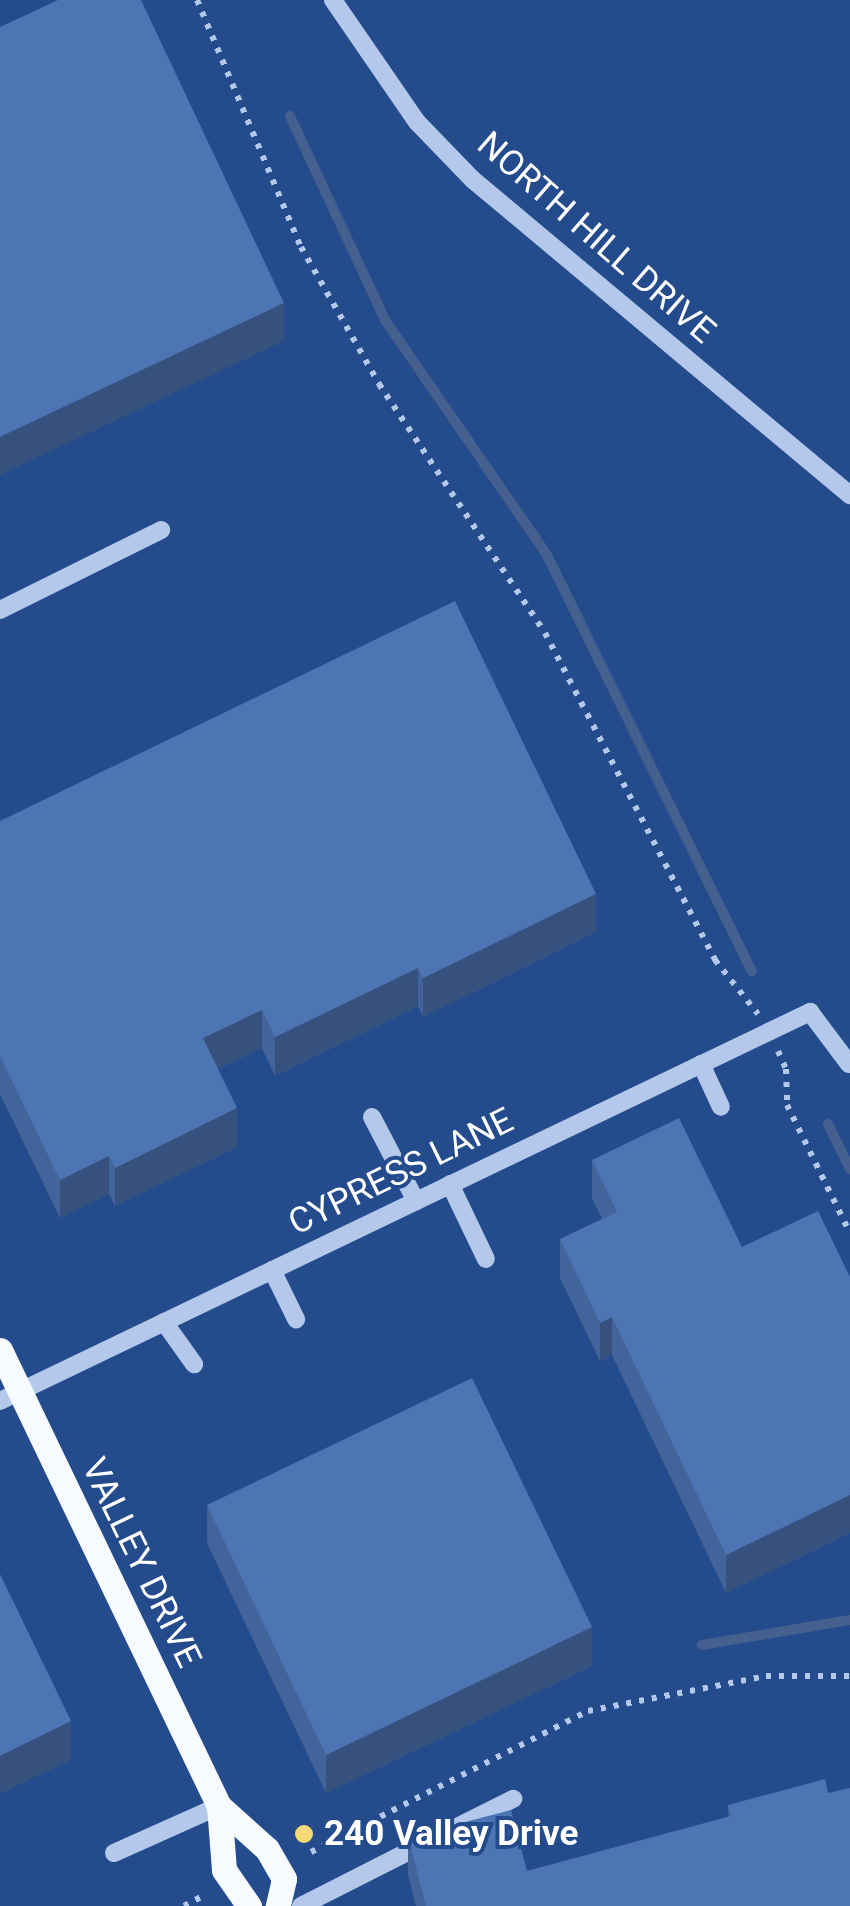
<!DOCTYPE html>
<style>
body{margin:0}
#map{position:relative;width:850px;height:1906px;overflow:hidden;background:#244b8c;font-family:Roboto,sans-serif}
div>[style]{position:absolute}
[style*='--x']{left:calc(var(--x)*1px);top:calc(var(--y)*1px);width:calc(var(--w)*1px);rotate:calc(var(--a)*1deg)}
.stream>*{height:10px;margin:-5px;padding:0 5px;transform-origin:5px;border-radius:5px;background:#45608f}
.path>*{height:6px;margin-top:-3px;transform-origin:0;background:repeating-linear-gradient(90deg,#b3c8eb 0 5px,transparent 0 13px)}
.minor>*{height:18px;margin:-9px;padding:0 9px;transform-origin:9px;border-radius:9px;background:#b3c8eb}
.major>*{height:25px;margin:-12.5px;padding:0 12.5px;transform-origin:12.5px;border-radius:12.5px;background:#f7fafe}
.wall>*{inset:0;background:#42649a}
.shaded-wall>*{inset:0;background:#36517d}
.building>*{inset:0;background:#4d74b3}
.dots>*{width:28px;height:28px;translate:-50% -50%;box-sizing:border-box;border:5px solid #244b8c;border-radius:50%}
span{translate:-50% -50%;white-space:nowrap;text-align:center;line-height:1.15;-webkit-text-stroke:8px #244b8c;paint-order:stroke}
.street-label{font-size:35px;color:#fff}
.poi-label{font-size:35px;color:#fff;font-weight:700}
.left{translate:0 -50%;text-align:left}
</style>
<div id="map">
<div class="stream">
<i style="--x:290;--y:116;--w:225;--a:65"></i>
<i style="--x:385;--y:320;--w:285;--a:55.4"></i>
<i style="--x:547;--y:555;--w:464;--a:63.8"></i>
<i style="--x:828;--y:1124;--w:50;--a:63.9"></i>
<i style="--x:702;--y:1645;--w:150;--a:-9.6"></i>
</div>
<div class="path">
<i style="--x:197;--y:0;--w:268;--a:67.2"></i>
<i style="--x:301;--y:247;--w:158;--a:60.3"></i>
<i style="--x:379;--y:384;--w:299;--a:56.3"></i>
<i style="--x:545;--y:633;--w:369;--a:62.5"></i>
<i style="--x:715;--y:960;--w:69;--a:51.5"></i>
<i style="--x:778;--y:1051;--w:20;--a:66"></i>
<i style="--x:786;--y:1069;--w:36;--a:88"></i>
<i style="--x:787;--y:1105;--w:143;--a:63.8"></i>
<i style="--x:311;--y:1852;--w:311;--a:-27"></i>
<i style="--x:588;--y:1711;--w:181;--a:-11.1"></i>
<i style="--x:766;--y:1676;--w:84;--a:0"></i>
<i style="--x:184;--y:1906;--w:24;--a:-28"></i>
</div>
<div class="minor">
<i style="--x:333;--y:0;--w:148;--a:55.5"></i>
<i style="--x:417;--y:122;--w:79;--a:46"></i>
<i style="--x:472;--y:179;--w:493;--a:39.9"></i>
<i style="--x:0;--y:610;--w:180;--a:-26.4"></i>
<i style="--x:701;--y:1064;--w:47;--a:65.1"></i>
<i style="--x:372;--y:1117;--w:95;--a:62.4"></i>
<i style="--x:450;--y:1184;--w:83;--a:64.4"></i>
<i style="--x:272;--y:1270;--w:55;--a:63.9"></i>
<i style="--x:164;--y:1322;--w:52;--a:54.5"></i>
<i style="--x:0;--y:1401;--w:899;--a:-25.65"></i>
<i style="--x:810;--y:1012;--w:65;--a:53.1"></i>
<i style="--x:449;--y:1831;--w:72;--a:-26.6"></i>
<i style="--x:114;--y:1853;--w:115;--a:-24.1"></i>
<i style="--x:301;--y:1906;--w:139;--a:-26.9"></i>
</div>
<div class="major">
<i style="--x:0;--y:1350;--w:506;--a:64.35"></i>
<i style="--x:219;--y:1806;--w:64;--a:85.5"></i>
<i style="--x:224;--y:1870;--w:44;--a:55.2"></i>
<i style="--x:219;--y:1806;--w:64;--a:41.9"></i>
<i style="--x:267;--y:1849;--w:34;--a:60"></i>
<i style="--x:284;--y:1879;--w:28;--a:103"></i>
</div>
<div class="wall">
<i style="clip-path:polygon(0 821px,596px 932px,423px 1017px,418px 1006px,275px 1076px,262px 1048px,218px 1069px,237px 1147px,115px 1206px,109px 1194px,60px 1218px,0 1094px)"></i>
<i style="clip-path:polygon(592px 1160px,742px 1247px,850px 1277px,850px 1533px,726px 1593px,612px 1355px,600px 1361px,560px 1278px,560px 1239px,602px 1219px,592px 1198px)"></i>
<i style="clip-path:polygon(207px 1505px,592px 1666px,326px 1793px,207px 1543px)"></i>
<i style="clip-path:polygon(728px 1805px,850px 1906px,416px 1906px,408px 1875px,408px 1837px,527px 1871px,728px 1817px)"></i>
</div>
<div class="shaded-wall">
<i style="clip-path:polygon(284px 303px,284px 341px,0 475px,0 437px)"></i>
<i style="clip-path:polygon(596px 894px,596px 932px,423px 1017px,423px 978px)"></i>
<i style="clip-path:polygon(418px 968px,418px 1006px,275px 1076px,275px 1037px)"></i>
<i style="clip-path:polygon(262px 1010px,262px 1048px,203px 1076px,203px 1038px)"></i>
<i style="clip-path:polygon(237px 1108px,237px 1147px,115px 1206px,115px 1168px)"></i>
<i style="clip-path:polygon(109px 1156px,109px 1194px,60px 1218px,60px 1180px)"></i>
<i style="clip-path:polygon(612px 1317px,612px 1355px,600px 1361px,600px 1323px)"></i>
<i style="clip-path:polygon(850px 1495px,850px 1533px,726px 1593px,726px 1555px)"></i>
<i style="clip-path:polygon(592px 1627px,592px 1666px,326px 1793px,326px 1755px)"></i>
<i style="clip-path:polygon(71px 1721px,71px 1760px,0 1794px,0 1756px)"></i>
</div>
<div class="building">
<i style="clip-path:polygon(58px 0,141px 0,284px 303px,0 437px,0 27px)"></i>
<i style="clip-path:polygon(455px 601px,596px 894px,423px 978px,418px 968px,275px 1037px,262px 1010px,203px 1038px,237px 1108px,115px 1168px,109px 1156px,60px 1180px,0 1056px,0 821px)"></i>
<i style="clip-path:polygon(679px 1118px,742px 1247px,818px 1211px,850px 1277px,850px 1495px,726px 1555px,612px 1317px,600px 1323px,560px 1239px,617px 1212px,592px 1160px)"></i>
<i style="clip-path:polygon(472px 1378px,592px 1627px,326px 1755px,207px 1505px)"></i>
<i style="clip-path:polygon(0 1574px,71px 1721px,0 1756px)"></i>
<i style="clip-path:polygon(825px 1779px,828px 1793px,850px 1788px,850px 1906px,426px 1906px,408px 1837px,511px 1810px,527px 1871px,731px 1816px,728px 1805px)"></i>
</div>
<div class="dots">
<i style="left:304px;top:1834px;background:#f5d977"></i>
</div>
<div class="street-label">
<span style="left:596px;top:238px;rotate:41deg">NORTH HILL DRIVE</span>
<span style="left:401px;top:1172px;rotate:-26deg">CYPRESS LANE</span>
<span style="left:141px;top:1563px;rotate:64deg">VALLEY DRIVE</span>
</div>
<div class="poi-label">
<span class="left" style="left:324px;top:1834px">240 Valley Drive</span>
</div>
</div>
